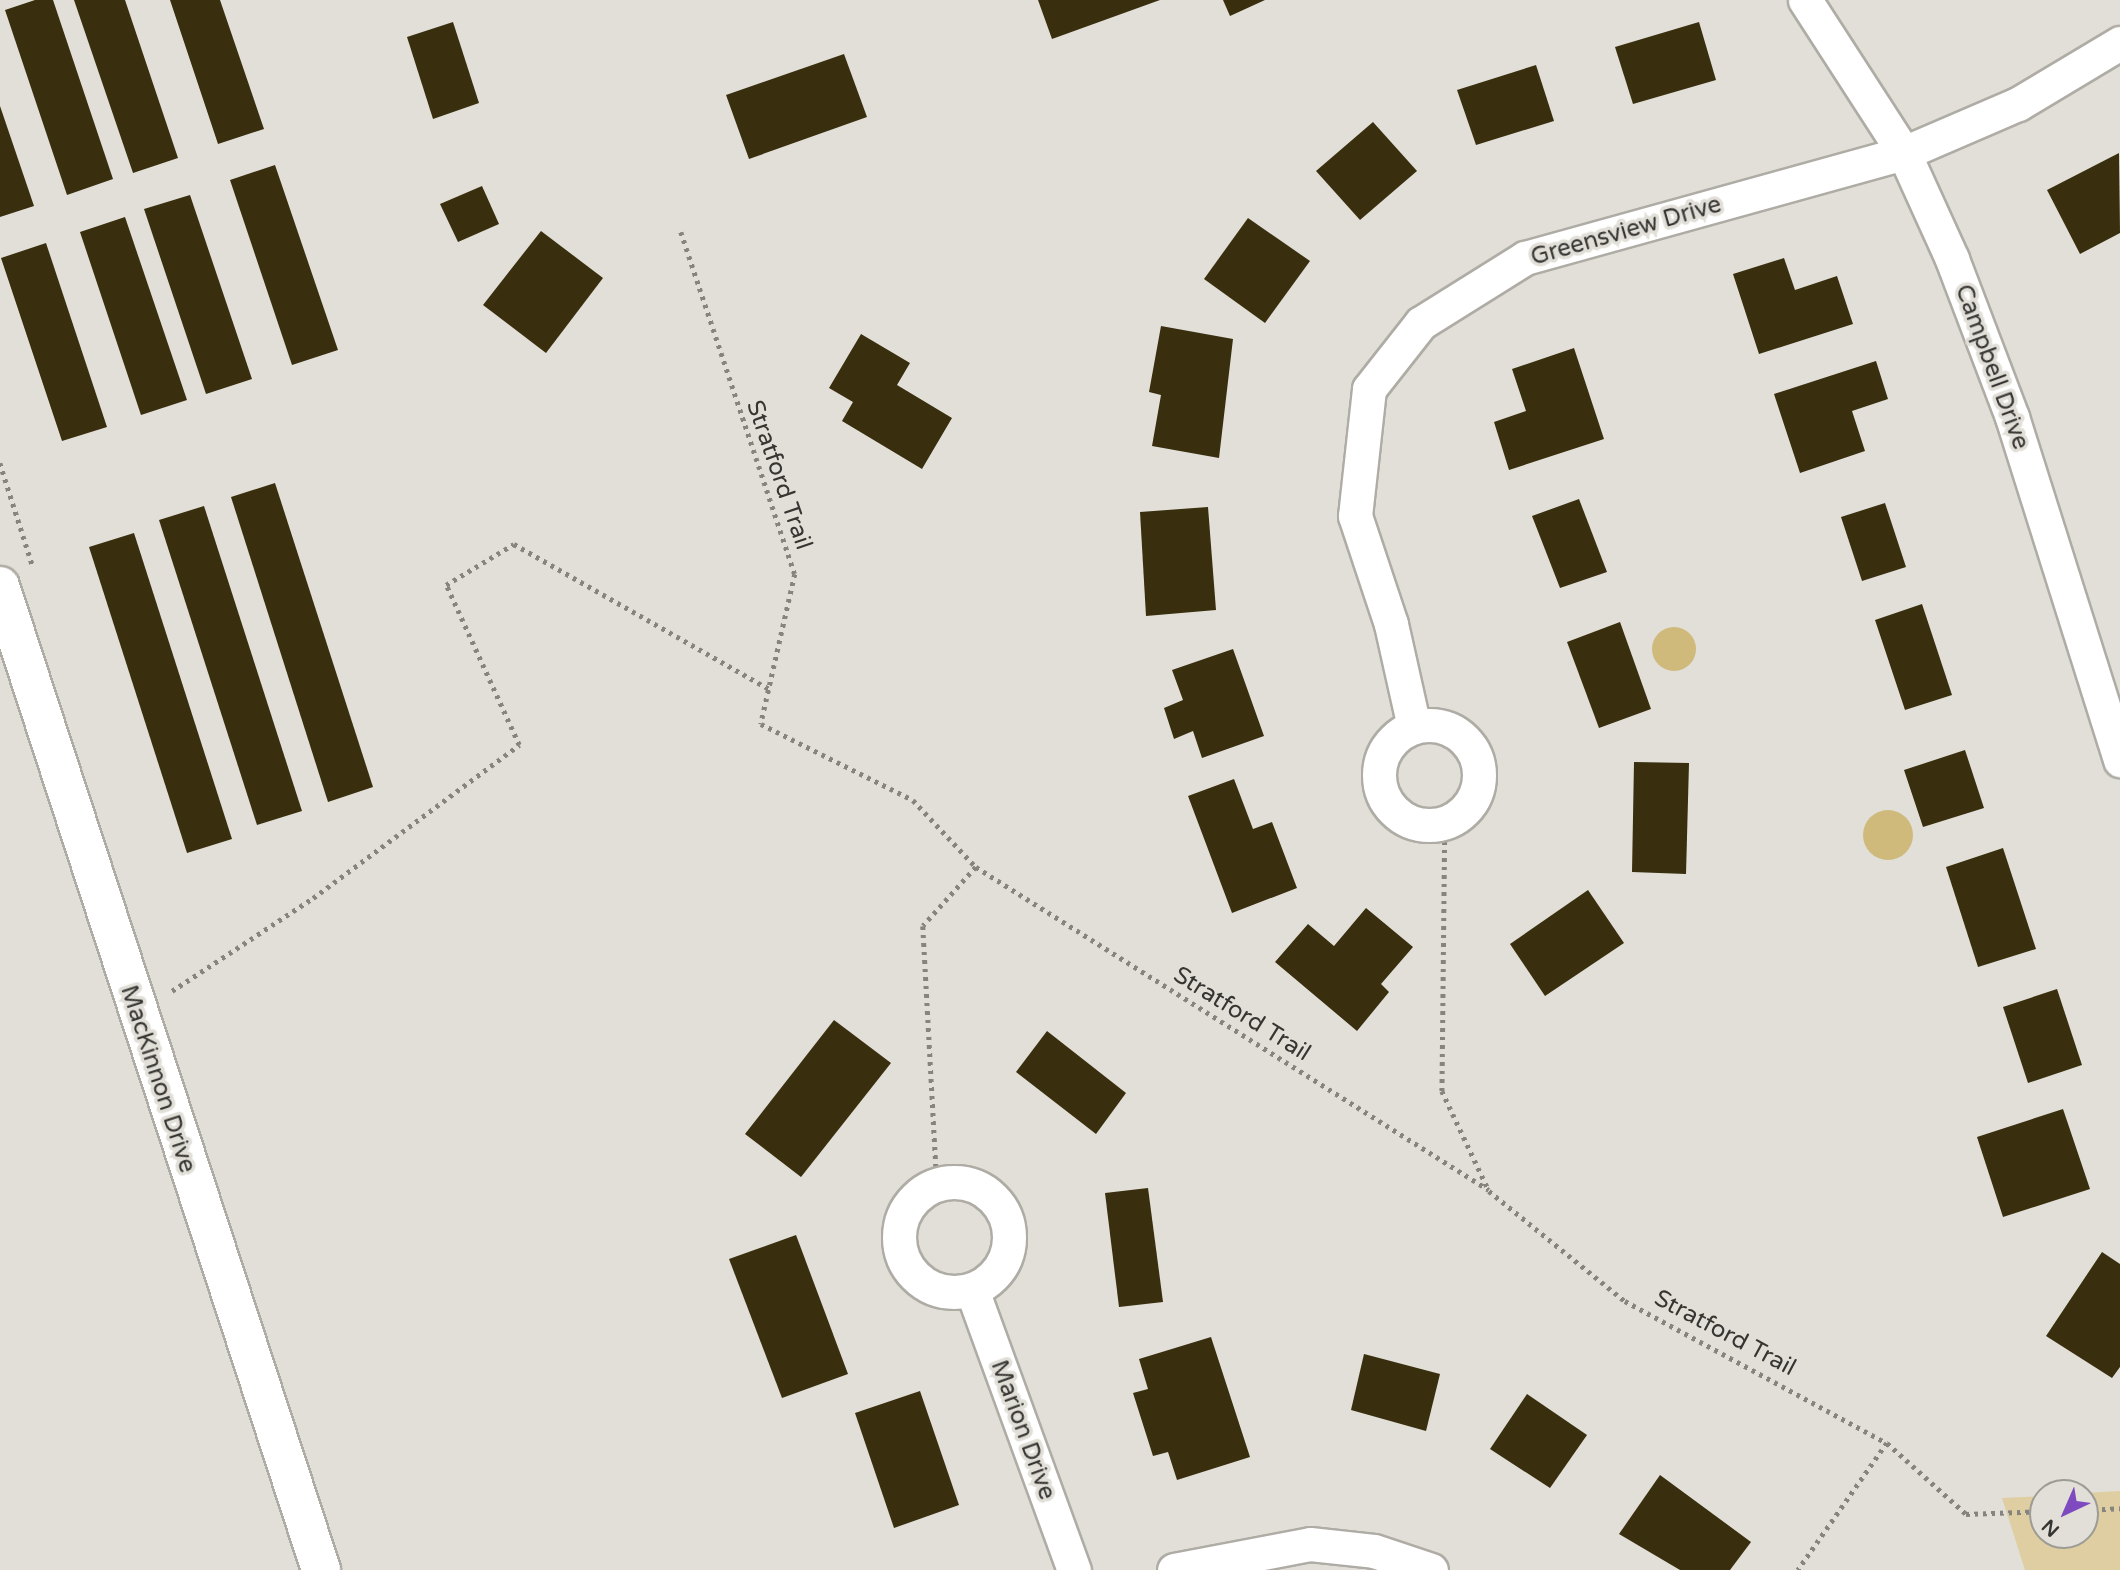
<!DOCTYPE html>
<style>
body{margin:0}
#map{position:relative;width:2120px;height:1570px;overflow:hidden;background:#e1dfd7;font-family:"Varela Round",sans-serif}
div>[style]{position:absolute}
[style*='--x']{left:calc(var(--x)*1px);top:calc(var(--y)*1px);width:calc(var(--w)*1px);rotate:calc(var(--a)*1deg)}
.green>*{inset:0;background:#decea1}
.water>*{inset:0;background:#cfba7c}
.round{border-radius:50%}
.building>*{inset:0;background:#392e0e}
.path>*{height:4.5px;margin-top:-2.25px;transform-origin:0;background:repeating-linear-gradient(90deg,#85847e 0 3.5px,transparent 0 8.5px)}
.roads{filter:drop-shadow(2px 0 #afaca5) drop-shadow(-2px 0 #afaca5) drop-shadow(0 2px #afaca5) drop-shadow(0 -2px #afaca5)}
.minor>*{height:33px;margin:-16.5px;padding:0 16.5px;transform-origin:16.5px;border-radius:16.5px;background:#fff}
.minor>.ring{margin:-16.5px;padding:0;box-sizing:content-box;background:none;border:33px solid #fff;border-radius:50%}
.tertiary>*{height:38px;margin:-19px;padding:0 19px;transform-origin:19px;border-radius:19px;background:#fff}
span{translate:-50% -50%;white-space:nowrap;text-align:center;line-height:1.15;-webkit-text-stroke:7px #e1dfd7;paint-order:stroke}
.street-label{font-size:24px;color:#363532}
.north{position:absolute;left:2029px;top:1479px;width:70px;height:70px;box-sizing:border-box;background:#e1dfd7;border:2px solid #9d9b95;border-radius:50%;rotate:224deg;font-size:19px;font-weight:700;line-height:28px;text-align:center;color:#363532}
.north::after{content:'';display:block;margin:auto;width:24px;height:32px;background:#7f49c0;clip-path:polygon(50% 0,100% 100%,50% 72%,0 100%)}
</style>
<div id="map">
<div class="green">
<i style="clip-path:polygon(2120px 1491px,2120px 1570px,2025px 1570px,2002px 1498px,2043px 1496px,2043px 1535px,2085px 1535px,2084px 1493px)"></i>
</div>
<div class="water">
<i class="round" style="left:1652px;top:627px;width:44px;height:44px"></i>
<i class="round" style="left:1863px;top:810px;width:50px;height:50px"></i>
</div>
<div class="building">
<i style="clip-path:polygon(35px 0,53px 0,113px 179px,67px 195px,5px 10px)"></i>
<i style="clip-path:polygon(74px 0,125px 0,178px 158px,133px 173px)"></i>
<i style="clip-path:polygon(170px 0,220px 0,264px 129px,218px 144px)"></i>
<i style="clip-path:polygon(1038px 0,1160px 0,1052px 39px)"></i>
<i style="clip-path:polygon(1223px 0,1265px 0,1230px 16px)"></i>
<i style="clip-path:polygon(453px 22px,479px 103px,433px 119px,407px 37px)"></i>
<i style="clip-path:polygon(1699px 22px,1716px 80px,1633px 104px,1615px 47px)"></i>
<i style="clip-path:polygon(844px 54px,867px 117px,749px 159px,726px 95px)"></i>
<i style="clip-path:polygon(1536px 65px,1554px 121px,1476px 145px,1457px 90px)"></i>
<i style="clip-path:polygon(0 106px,34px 206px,0 217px)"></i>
<i style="clip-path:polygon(1373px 122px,1417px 171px,1360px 220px,1316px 171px)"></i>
<i style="clip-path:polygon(2119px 153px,2120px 233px,2080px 254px,2047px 190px)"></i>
<i style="clip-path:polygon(275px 165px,338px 350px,292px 365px,230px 180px)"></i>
<i style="clip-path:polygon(482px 186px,499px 224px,458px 242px,440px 204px)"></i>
<i style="clip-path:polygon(190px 195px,252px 379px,206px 394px,144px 209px)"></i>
<i style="clip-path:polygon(125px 217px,187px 400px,141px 415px,80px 232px)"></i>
<i style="clip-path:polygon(1248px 218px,1310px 261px,1265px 323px,1204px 279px)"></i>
<i style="clip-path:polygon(541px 231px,603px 278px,546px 353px,483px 305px)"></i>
<i style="clip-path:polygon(46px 243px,107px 427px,62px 441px,1px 258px)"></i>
<i style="clip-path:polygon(1784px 258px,1795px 290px,1837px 276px,1853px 324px,1759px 354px,1733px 274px)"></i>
<i style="clip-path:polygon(1161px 326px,1233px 339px,1219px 458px,1152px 446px,1161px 395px,1149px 392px)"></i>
<i style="clip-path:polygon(861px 334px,910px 363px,897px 385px,952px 418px,922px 469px,842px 421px,853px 402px,829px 388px)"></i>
<i style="clip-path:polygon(1574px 348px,1604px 439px,1509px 470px,1494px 422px,1526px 411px,1512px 369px)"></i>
<i style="clip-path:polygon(1876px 361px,1888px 399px,1852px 411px,1865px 451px,1800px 473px,1774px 394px)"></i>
<i style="clip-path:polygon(275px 483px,373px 787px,328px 802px,231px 497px)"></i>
<i style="clip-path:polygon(1579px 499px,1607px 572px,1560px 588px,1532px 516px)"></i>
<i style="clip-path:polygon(1885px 503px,1906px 567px,1862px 581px,1841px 517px)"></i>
<i style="clip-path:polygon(204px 506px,302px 811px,257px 825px,159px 520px)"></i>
<i style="clip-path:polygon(1208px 507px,1216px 610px,1146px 616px,1140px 512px)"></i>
<i style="clip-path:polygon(134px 533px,232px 839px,187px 853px,89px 547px)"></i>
<i style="clip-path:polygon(1922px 604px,1952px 695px,1905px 710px,1875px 620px)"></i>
<i style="clip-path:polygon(1620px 622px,1651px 709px,1599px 728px,1567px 642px)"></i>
<i style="clip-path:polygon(1233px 649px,1264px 736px,1202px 758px,1193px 731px,1174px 739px,1164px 708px,1183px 700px,1172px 670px)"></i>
<i style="clip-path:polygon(1965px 750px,1984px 808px,1923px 827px,1904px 770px)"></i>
<i style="clip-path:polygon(1634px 762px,1689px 763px,1686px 874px,1632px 872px)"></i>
<i style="clip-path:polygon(1234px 779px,1253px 829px,1272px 822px,1297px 888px,1232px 913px,1188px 796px)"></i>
<i style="clip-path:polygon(2003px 848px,2036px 949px,1978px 967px,1946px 867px)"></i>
<i style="clip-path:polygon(1588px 890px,1624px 943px,1545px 996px,1510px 944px)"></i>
<i style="clip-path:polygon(1366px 908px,1413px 947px,1381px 984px,1389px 992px,1357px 1031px,1275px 962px,1308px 924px,1334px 946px)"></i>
<i style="clip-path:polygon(2057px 989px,2082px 1065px,2028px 1083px,2003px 1007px)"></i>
<i style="clip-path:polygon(834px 1020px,891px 1063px,801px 1177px,745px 1134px)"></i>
<i style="clip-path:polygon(1047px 1031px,1126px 1093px,1096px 1134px,1016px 1072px)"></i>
<i style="clip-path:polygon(2063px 1109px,2090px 1189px,2003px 1217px,1977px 1137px)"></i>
<i style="clip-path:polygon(1148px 1188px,1163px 1302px,1119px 1307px,1105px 1193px)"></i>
<i style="clip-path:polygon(796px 1235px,848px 1374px,782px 1398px,729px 1259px)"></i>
<i style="clip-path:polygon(2102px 1252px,2120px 1264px,2120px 1367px,2112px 1378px,2046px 1336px)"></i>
<i style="clip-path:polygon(1211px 1337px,1250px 1457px,1177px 1480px,1168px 1452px,1153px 1456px,1133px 1393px,1148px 1389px,1139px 1359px)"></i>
<i style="clip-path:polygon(1364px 1354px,1440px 1374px,1426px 1431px,1351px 1410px)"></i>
<i style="clip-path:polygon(920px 1391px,959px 1505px,894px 1528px,855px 1413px)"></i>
<i style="clip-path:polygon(1527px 1394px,1587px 1435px,1550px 1488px,1490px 1449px)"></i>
<i style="clip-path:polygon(1660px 1475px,1751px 1542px,1730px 1570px,1680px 1570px,1619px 1534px)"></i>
</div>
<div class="path">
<i style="--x:681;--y:232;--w:360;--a:71.6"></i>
<i style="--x:795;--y:574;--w:154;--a:102.8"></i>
<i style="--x:761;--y:724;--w:170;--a:26.6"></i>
<i style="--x:913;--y:800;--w:92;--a:46.8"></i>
<i style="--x:976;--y:867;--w:79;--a:131.9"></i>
<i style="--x:923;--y:926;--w:258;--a:86.9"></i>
<i style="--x:0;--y:463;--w:106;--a:72.4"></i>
<i style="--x:1445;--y:824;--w:267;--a:90.6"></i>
<i style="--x:1442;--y:1091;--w:110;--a:64.8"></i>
<i style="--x:1489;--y:1191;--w:175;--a:39"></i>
<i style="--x:1625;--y:1301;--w:298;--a:28.5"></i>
<i style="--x:1887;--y:1443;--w:155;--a:125"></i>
<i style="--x:976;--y:867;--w:606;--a:32.2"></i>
<i style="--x:172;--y:991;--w:169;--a:-33.4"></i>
<i style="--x:313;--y:898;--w:257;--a:-36.6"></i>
<i style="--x:519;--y:745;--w:176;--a:-114.5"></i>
<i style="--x:446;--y:585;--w:79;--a:-31.1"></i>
<i style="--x:514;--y:544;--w:293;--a:29.6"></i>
<i style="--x:1887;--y:1443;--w:106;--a:41.9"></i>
<i style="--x:1966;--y:1514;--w:77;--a:-2.2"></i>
<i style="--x:2085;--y:1510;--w:35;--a:-3"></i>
</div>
<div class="roads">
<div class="minor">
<i style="--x:1805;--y:0;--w:182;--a:57.1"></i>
<i style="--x:1904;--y:153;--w:116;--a:65.6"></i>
<i style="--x:1952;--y:259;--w:169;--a:69.2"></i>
<i style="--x:2012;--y:417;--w:360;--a:72.5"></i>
<i class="ring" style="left:1379px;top:725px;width:67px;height:67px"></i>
<i style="--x:1414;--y:727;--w:106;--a:-102.6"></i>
<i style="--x:1391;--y:624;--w:114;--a:-108.4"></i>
<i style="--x:1355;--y:516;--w:128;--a:-83.7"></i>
<i style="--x:1369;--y:389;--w:84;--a:-51.8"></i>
<i style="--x:1421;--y:323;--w:123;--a:-32"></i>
<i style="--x:1525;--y:258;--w:393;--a:-15.5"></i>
<i style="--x:1904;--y:153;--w:124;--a:-23.3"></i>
<i style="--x:2018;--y:104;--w:119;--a:-30.9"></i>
<i class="ring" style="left:899px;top:1182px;width:77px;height:77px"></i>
<i style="--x:972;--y:1290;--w:298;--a:70"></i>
<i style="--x:1174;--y:1570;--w:138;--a:-10.8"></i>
<i style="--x:1310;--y:1544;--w:64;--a:6.2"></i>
<i style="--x:1374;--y:1551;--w:60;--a:18.4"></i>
</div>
<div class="tertiary">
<i style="--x:0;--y:586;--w:1035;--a:71.93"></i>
</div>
</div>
<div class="street-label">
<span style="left:1626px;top:231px;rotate:-16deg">Greensview Drive</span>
<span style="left:1992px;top:367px;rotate:70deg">Campbell Drive</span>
<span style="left:779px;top:475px;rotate:71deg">Stratford Trail</span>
<span style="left:1242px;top:1014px;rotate:32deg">Stratford Trail</span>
<span style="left:158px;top:1079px;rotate:72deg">MacKinnon Drive</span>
<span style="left:1725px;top:1333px;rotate:28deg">Stratford Trail</span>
<span style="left:1023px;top:1430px;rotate:70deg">Marion Drive</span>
</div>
<div class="north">N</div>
</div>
